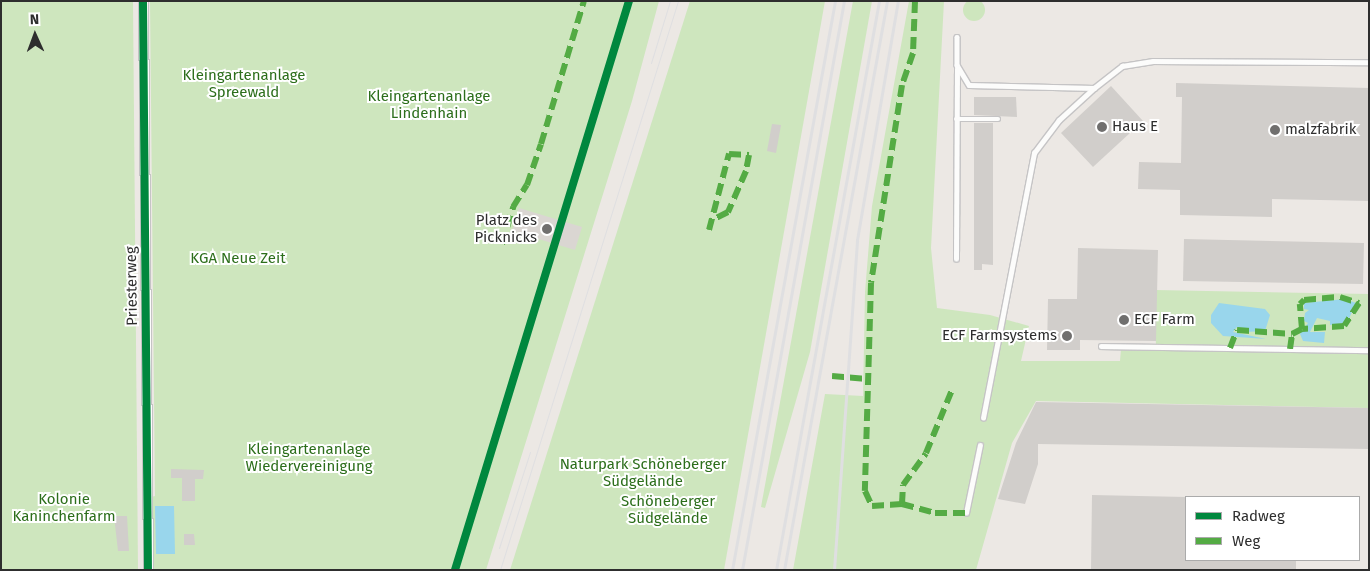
<!DOCTYPE html>
<meta charset="utf-8">
<style>
body{margin:0}
#map{position:relative;width:1370px;height:571px;overflow:hidden;background:#ece8e4;font-family:"Fira Sans",sans-serif}
div>[style]{position:absolute}
[style*='--x']{left:calc(var(--x)*1px);top:calc(var(--y)*1px);width:calc(var(--w)*1px);rotate:calc(var(--a)*1deg)}
.green>*{inset:0;background:#cee6be}
.round{border-radius:50%}
.plaza>*{inset:0;background:#dad6d2}
.water>*{inset:0;background:#99d6ec}
.building>*{inset:0;background:#d1cecb}
.roads{filter:drop-shadow(1px 0 #c5c4c5) drop-shadow(-1px 0 #c5c4c5) drop-shadow(0 1px #c5c4c5) drop-shadow(0 -1px #c5c4c5)}
.service>*{height:4.5px;margin:-2.25px;padding:0 2.25px;transform-origin:2.25px;border-radius:2.25px;background:#fcfcfb}
.minor>*{height:9px;margin:-4.5px;padding:0 4.5px;transform-origin:4.5px;border-radius:4.5px;background:#fcfcfb}
.tram>*{height:1px;margin:-0.5px;padding:0 0.5px;transform-origin:0.5px;border-radius:0.5px;background:#dfdfe1}
.rail>*{height:3px;margin:-1.5px;padding:0 1.5px;transform-origin:1.5px;border-radius:1.5px;background:#dfdfe1}
.quiet>*{height:6px;margin-top:-3px;transform-origin:0;background:repeating-linear-gradient(90deg,#54ab44 0 12px,transparent 0 18px)}
.cycleway>*{height:8px;margin:-4px;padding:0 4px;transform-origin:4px;border-radius:4px;background:#00873e}
.dots>*{width:14px;height:14px;translate:-50% -50%;box-sizing:border-box;border:2px solid #fff;border-radius:50%}
span{translate:-50% -50%;white-space:nowrap;text-align:center;line-height:1.15;-webkit-text-stroke:4px #fff;paint-order:stroke}
.park-label{font-size:15px;color:#2c6e1b}
.poi-label{font-size:15px;color:#2e2e2e}
.left{translate:0 -50%;text-align:left}
.right{translate:-100% -50%;text-align:right}
.street-label{font-size:15px;color:#2e2e2e}
.frame{position:absolute;inset:0;border:2px solid #2e2e2e;pointer-events:none}
.legend{position:absolute;left:1185px;top:496px;width:175px;height:65px;box-sizing:border-box;background:#fff;border:1px solid #ababab;margin:0;padding:6px 9px;list-style:none;font-size:15px;color:#2e2e2e}
.legend li{display:flex;align-items:center;gap:10px;height:25px}
.legend b{width:25px;border:1px solid #ababab}
.north{position:absolute;left:10px;top:10px;width:50px;height:50px;-webkit-text-stroke:4px #fff;paint-order:stroke;rotate:358deg;font-size:14px;font-weight:700;line-height:20px;text-align:center;color:#2e2e2e}
.north::after{content:'';display:block;margin:auto;width:18px;height:22px;background:#2e2e2e;clip-path:polygon(50% 0,100% 100%,50% 72%,0 100%)}
</style>
<div id="map">
<div class="green">
<i class="round" style="left:963px;top:-1px;width:22px;height:22px"></i>
<i style="clip-path:polygon(1px 1px,133px 1px,138px 570px,1px 570px)"></i>
<i style="clip-path:polygon(150px 1px,659px 1px,632px 101px,486px 570px,152px 570px,151px 497px,155px 496px)"></i>
<i style="clip-path:polygon(690px 1px,825px 1px,724px 570px,510px 570px)"></i>
<i style="clip-path:polygon(853px 1px,872px 1px,810px 352px,765px 508px,761px 507px)"></i>
<i style="clip-path:polygon(909px 1px,944px 1px,931px 248px,937px 308px,990px 315px,1029px 326px,1021px 361px,1120px 361px,1121px 349px,1156px 350px,1155px 290px,1369px 294px,1369px 408px,1036px 401px,1012px 443px,976px 570px,793px 570px,825px 394px,863px 396px,865px 292px,872px 206px)"></i>
</div>
<div class="plaza">
<i style="clip-path:polygon(519px 208px,582px 227px,575px 250px,512px 231px)"></i>
</div>
<div class="water">
<i style="clip-path:polygon(1345px 299px,1356px 303px,1347px 323px,1330px 325px,1330px 321px,1317px 318px,1310px 332px,1325px 332px,1324px 343px,1303px 341px,1300px 334px,1308px 323px,1304px 321px,1305px 313px,1309px 310px,1304px 309px,1304px 303px)"></i>
<i style="clip-path:polygon(1219px 303px,1265px 309px,1270px 315px,1265px 331px,1246px 332px,1237px 327px,1233px 332px,1266px 339px,1223px 336px,1211px 323px,1211px 315px)"></i>
<i style="clip-path:polygon(155px 506px,174px 506px,175px 554px,156px 554px)"></i>
</div>
<div class="building">
<i style="clip-path:polygon(1176px 83px,1369px 88px,1369px 201px,1272px 199px,1272px 217px,1180px 215px,1180px 190px,1138px 189px,1139px 162px,1181px 163px,1182px 97px,1176px 97px)"></i>
<i style="clip-path:polygon(1111px 86px,1143px 121px,1093px 167px,1061px 133px)"></i>
<i style="clip-path:polygon(974px 97px,1016px 97px,1017px 117px,974px 115px)"></i>
<i style="clip-path:polygon(974px 123px,993px 123px,993px 265px,982px 264px,982px 270px,974px 270px)"></i>
<i style="clip-path:polygon(772px 124px,781px 125px,776px 153px,767px 151px)"></i>
<i style="clip-path:polygon(1184px 239px,1364px 243px,1363px 284px,1183px 281px)"></i>
<i style="clip-path:polygon(1078px 248px,1158px 250px,1156px 341px,1080px 340px,1080px 350px,1047px 350px,1048px 299px,1077px 299px)"></i>
<i style="clip-path:polygon(1036px 402px,1369px 408px,1369px 449px,1038px 444px,1038px 464px,1025px 504px,998px 499px,1016px 443px)"></i>
<i style="clip-path:polygon(171px 469px,204px 470px,203px 479px,195px 479px,195px 501px,182px 501px,182px 478px,171px 478px)"></i>
<i style="clip-path:polygon(1092px 495px,1186px 497px,1186px 560px,1296px 560px,1296px 570px,1091px 570px)"></i>
<i style="clip-path:polygon(114px 516px,127px 516px,129px 551px,118px 551px)"></i>
<i style="clip-path:polygon(184px 534px,194px 534px,195px 545px,184px 545px)"></i>
</div>
<div class="roads">
<div class="service">
<i style="--x:957;--y:37;--w:28;--a:90"></i>
<i style="--x:957;--y:65;--w:23;--a:59"></i>
<i style="--x:969;--y:85;--w:125;--a:1.4"></i>
<i style="--x:1094;--y:88;--w:36;--a:-38"></i>
<i style="--x:1122;--y:66;--w:31;--a:-9"></i>
<i style="--x:1153;--y:61;--w:216;--a:0.3"></i>
<i style="--x:956;--y:119;--w:42;--a:0"></i>
<i style="--x:956;--y:259;--w:190;--a:-89.7"></i>
<i style="--x:1101;--y:346;--w:268;--a:0.9"></i>
<i style="--x:983;--y:418;--w:270;--a:-79.1"></i>
<i style="--x:1034;--y:153;--w:41;--a:-52.9"></i>
<i style="--x:1059;--y:120;--w:47;--a:-42.4"></i>
<i style="--x:966;--y:513;--w:69;--a:-78.4"></i>
</div>
<div class="minor">
<i style="--x:143;--y:1;--w:569;--a:89.5"></i>
</div>
</div>
<div class="tram">
<i style="--x:651;--y:63;--w:65;--a:-73"></i>
<i style="--x:499;--y:548;--w:101;--a:-72.1"></i>
<i style="--x:500;--y:570;--w:596;--a:-72.63"></i>
</div>
<div class="rail">
<i style="--x:732;--y:570;--w:578;--a:-79.74"></i>
<i style="--x:742;--y:570;--w:578;--a:-79.84"></i>
<i style="--x:776;--y:570;--w:578;--a:-79.74"></i>
<i style="--x:784;--y:570;--w:578;--a:-79.74"></i>
<i style="--x:834;--y:570;--w:331;--a:-86"></i>
<i style="--x:857;--y:240;--w:242;--a:-80.3"></i>
</div>
<div class="quiet">
<i style="--x:915;--y:1;--w:52;--a:92.2"></i>
<i style="--x:913;--y:53;--w:34;--a:109"></i>
<i style="--x:902;--y:85;--w:200;--a:98.9"></i>
<i style="--x:871;--y:283;--w:208;--a:91.7"></i>
<i style="--x:865;--y:491;--w:17;--a:65"></i>
<i style="--x:872;--y:506;--w:30;--a:-4"></i>
<i style="--x:902;--y:504;--w:34;--a:15"></i>
<i style="--x:935;--y:513;--w:31;--a:0"></i>
<i style="--x:709;--y:230;--w:79;--a:-75.3"></i>
<i style="--x:729;--y:154;--w:20;--a:3"></i>
<i style="--x:749;--y:155;--w:16;--a:101"></i>
<i style="--x:746;--y:171;--w:45;--a:113.7"></i>
<i style="--x:728;--y:212;--w:18;--a:153"></i>
<i style="--x:502;--y:244;--w:39;--a:-73"></i>
<i style="--x:513;--y:207;--w:26;--a:-58"></i>
<i style="--x:527;--y:185;--w:43;--a:-71.1"></i>
<i style="--x:541;--y:144;--w:149;--a:-73.3"></i>
<i style="--x:1230;--y:348;--w:19;--a:-69"></i>
<i style="--x:1237;--y:330;--w:55;--a:4.2"></i>
<i style="--x:1290;--y:349;--w:15;--a:-82"></i>
<i style="--x:1292;--y:334;--w:11;--a:-27"></i>
<i style="--x:1302;--y:329;--w:25;--a:-95"></i>
<i style="--x:1300;--y:304;--w:6;--a:-45"></i>
<i style="--x:1304;--y:300;--w:36;--a:-5"></i>
<i style="--x:1340;--y:297;--w:20;--a:18"></i>
<i style="--x:1359;--y:303;--w:27;--a:123"></i>
<i style="--x:1344;--y:326;--w:42;--a:175.9"></i>
<i style="--x:832;--y:376;--w:35;--a:5"></i>
<i style="--x:902;--y:504;--w:19;--a:-87"></i>
<i style="--x:903;--y:485;--w:39;--a:-54"></i>
<i style="--x:926;--y:453;--w:68;--a:-67.6"></i>
</div>
<div class="cycleway">
<i style="--x:143;--y:1;--w:569;--a:89.5"></i>
<i style="--x:455;--y:570;--w:595;--a:-73"></i>
</div>
<div class="dots">
<i style="left:1102px;top:127px;background:#706f6e"></i>
<i style="left:1275px;top:130px;background:#706f6e"></i>
<i style="left:547px;top:229px;background:#706f6e"></i>
<i style="left:1124px;top:320px;background:#706f6e"></i>
<i style="left:1067px;top:336px;background:#706f6e"></i>
</div>
<div class="park-label">
<span style="left:244px;top:84px">Kleingartenanlage<br>Spreewald</span>
<span style="left:429px;top:105px">Kleingartenanlage<br>Lindenhain</span>
<span style="left:238px;top:259px">KGA Neue Zeit</span>
<span style="left:309px;top:458px">Kleingartenanlage<br>Wiedervereinigung</span>
<span style="left:643px;top:473px">Naturpark Schöneberger<br>Südgelände</span>
<span style="left:64px;top:508px">Kolonie<br>Kaninchenfarm</span>
<span style="left:668px;top:510px">Schöneberger<br>Südgelände</span>
</div>
<div class="poi-label">
<span class="left" style="left:1112px;top:127px">Haus E</span>
<span class="left" style="left:1285px;top:130px">malzfabrik</span>
<span class="right" style="left:537px;top:229px">Platz des<br>Picknicks</span>
<span class="left" style="left:1134px;top:320px">ECF Farm</span>
<span class="right" style="left:1057px;top:336px">ECF Farmsystems</span>
</div>
<div class="street-label">
<span style="left:132px;top:286px;rotate:-91deg">Priesterweg</span>
</div>
<div class="frame"></div>
<ul class="legend">
<li><b style="height:6px;background:#00873e"></b>Radweg</li>
<li><b style="height:6px;background:#54ab44"></b>Weg</li>
</ul>
<div class="north">N</div>
</div>
